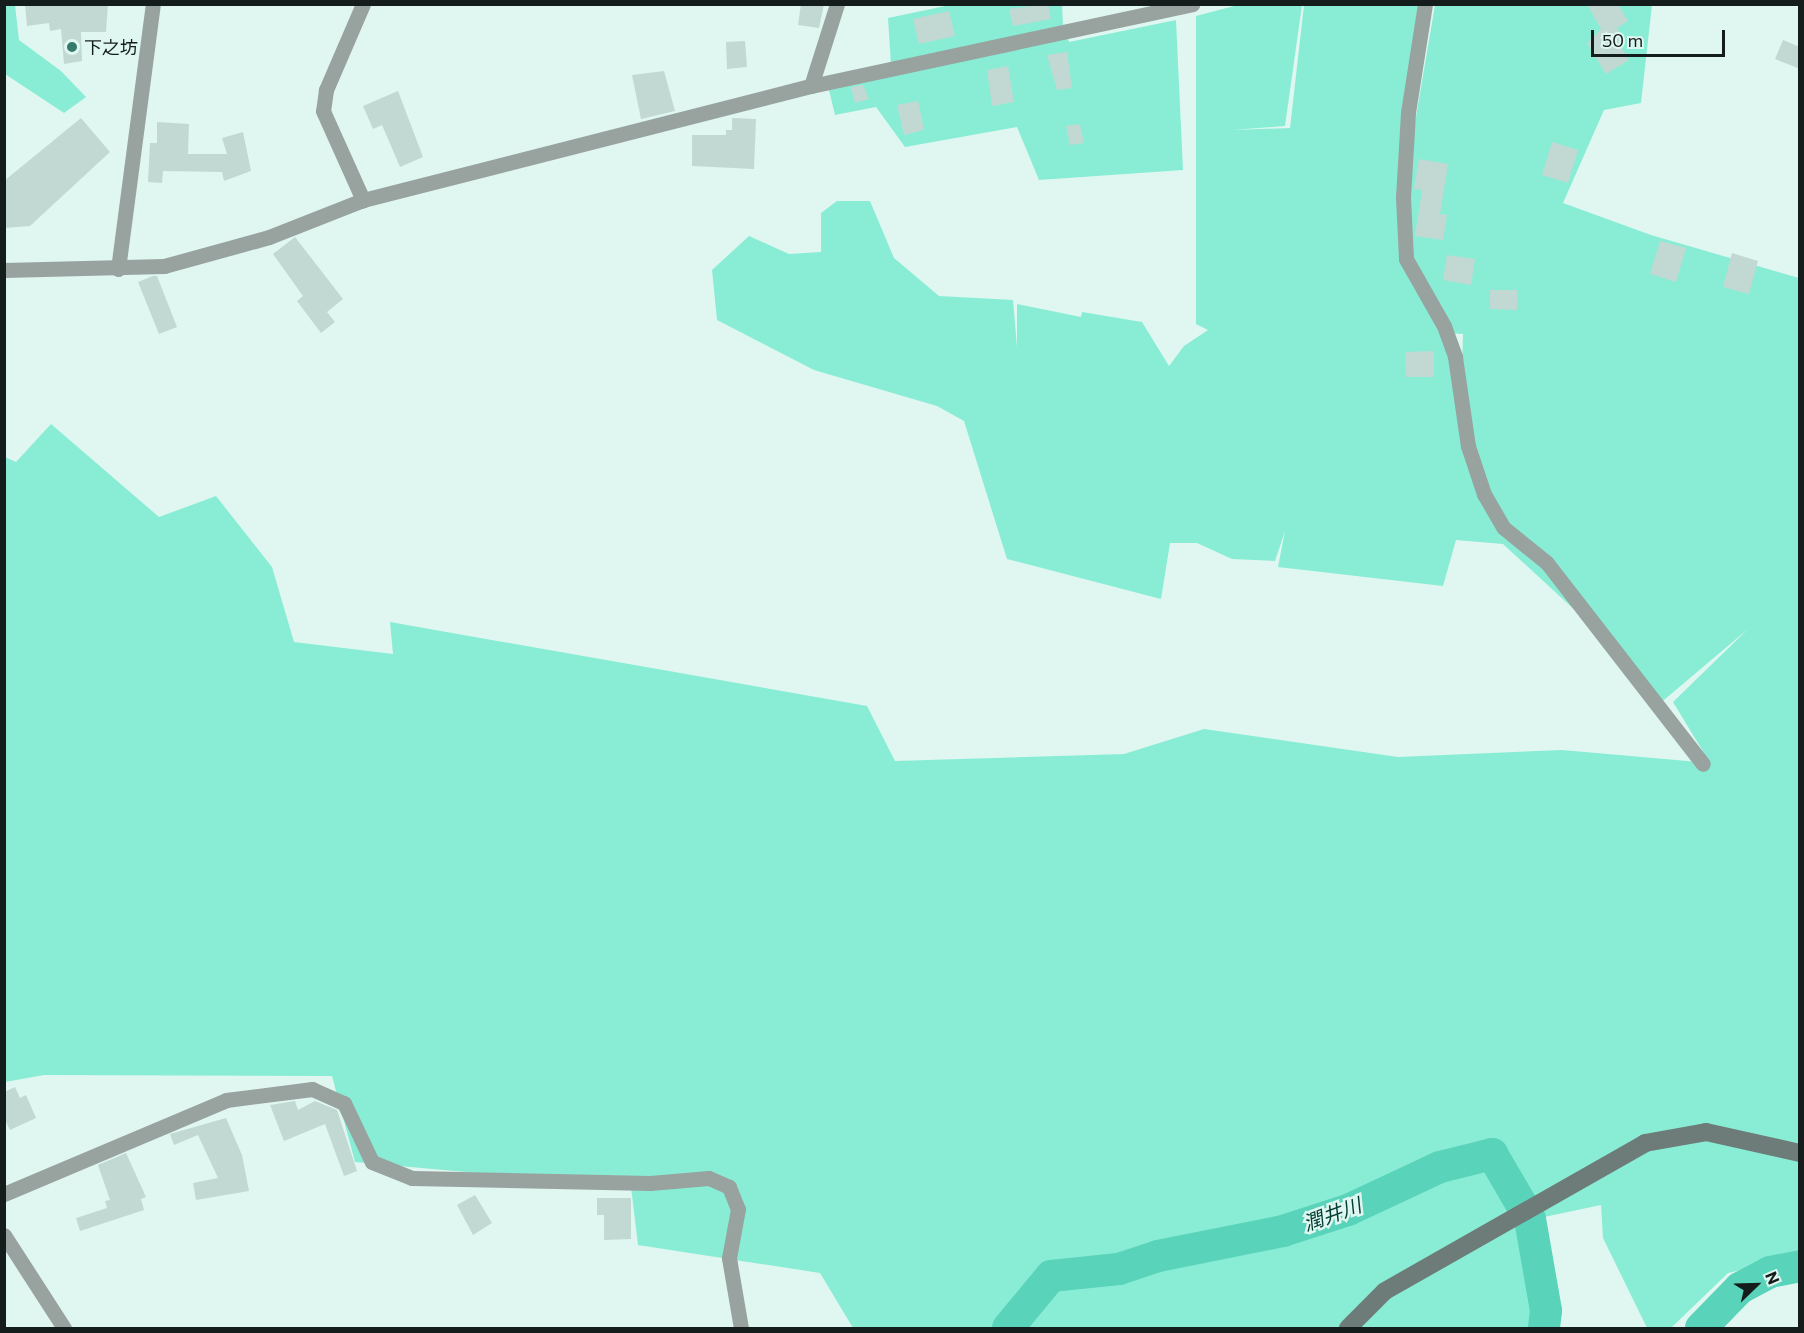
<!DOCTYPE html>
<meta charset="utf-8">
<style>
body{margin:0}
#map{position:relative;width:1804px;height:1333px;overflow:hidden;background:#dff7f0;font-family:Commissioner,"Noto Sans JP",sans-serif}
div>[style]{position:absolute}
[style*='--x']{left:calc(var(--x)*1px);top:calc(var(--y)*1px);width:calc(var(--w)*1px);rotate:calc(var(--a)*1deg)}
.green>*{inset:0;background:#89edd6}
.river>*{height:32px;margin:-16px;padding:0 16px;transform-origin:16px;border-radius:16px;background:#59d3b9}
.building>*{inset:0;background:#c1d9d2}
.street>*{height:15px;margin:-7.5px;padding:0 7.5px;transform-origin:7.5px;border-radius:7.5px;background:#98a29f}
.secondary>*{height:18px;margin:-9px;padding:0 9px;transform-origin:9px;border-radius:9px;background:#6d7c78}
.dots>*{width:16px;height:16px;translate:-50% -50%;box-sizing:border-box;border:3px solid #dff7f0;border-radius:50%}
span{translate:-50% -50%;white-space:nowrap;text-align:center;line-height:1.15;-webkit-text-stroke:5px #dff7f0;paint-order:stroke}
.poi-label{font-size:18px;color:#141d1b}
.left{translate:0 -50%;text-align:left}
.water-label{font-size:20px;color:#013b31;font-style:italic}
.frame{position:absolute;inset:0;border:6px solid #141d1b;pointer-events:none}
.north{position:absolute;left:1726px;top:1255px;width:60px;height:60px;-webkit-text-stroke:4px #dff7f0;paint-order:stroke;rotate:67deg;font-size:16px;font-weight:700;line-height:24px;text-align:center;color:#141d1b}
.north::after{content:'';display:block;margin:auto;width:21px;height:27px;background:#141d1b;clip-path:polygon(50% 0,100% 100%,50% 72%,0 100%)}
.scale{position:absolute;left:1591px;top:30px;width:134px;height:27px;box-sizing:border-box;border:3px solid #141d1b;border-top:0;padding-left:8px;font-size:18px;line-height:21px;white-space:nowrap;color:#141d1b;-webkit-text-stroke:4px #dff7f0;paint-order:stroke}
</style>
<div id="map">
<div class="green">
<i style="clip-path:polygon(1062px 4px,1063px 25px,891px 65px,888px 18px,950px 5px)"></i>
<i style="clip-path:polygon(4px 5px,15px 5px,19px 40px,61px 71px,86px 97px,64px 113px,5px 74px)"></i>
<i style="clip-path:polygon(evenodd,1238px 5px,1302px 5px,1285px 126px,1232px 130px,1290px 128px,1304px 5px,1422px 5px,1400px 153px,1401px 257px,1442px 325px,1405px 246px,1412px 140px,1435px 5px,1652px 5px,1641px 103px,1604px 110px,1563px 203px,1651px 235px,1799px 278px,1799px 1257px,1728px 1273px,1671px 1328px,1647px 1328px,1603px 1238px,1601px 1205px,1530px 1220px,1537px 1328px,853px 1328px,820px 1273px,638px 1245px,631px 1187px,355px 1162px,332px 1076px,44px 1075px,5px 1082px,5px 457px,16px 462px,51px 424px,159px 517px,216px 496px,272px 567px,294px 642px,393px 654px,390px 622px,867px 706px,895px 761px,1124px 754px,1204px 729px,1398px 757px,1562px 750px,1710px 763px,1673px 702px,1748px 629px,1658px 705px,1626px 665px,1631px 662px,1503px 544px,1456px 540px,1443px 586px,1278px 567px,1285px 531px,1275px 561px,1232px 559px,1197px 543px,1170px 543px,1161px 599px,1007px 559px,964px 421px,937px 406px,814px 370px,717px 320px,712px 270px,749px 236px,789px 254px,821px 252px,821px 213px,837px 201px,870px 201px,894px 258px,939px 296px,1013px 300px,1017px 347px,1017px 304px,1081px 317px,1082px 312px,1142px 322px,1169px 366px,1184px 346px,1208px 330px,1196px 324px,1196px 16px,1238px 5px,1447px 333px,1463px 334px,1461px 405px,1456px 403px,1447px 333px)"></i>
<i style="clip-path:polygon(1176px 20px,1183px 170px,1039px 180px,1017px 127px,905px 147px,876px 107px,835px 115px,829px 90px,1067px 36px,1069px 42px)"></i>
</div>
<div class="river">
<i style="--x:1008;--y:1328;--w:67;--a:-50.4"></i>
<i style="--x:1051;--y:1276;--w:68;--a:-5.9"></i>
<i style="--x:1119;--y:1269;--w:41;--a:-18.4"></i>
<i style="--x:1158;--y:1256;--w:127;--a:-11.3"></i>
<i style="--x:1283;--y:1231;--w:68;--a:-17.9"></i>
<i style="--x:1348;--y:1210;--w:102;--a:-25.1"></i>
<i style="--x:1440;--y:1167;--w:54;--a:-14"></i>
<i style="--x:1492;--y:1154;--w:75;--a:59.7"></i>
<i style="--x:1530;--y:1219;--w:93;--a:80.1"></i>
<i style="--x:1546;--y:1311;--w:17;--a:97"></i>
<i style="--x:1701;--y:1328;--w:56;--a:-45.7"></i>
<i style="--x:1740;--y:1288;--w:34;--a:-28"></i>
<i style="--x:1770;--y:1272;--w:31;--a:-11"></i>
</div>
<div class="building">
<i style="clip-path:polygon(25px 4px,108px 4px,106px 32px,81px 32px,82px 61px,64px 64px,61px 29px,50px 31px,49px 23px,27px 26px)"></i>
<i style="clip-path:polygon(801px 4px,824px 4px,819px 28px,798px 25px)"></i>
<i style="clip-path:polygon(1048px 4px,1051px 19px,1013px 26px,1009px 9px)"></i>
<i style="clip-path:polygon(1587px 4px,1618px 4px,1628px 21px,1617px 28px,1624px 40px,1619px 44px,1629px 60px,1606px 74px,1587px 43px,1601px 29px)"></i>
<i style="clip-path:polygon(949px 11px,955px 36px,919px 44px,913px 19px)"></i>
<i style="clip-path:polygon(1783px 40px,1800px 47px,1800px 69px,1775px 59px)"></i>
<i style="clip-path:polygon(745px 41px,747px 67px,727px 69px,726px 42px)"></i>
<i style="clip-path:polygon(1067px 52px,1072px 88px,1057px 90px,1047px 55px)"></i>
<i style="clip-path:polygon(1008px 66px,1014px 102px,992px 106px,987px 70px)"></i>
<i style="clip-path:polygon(664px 71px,675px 111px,641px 119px,632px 75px)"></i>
<i style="clip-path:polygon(863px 85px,869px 99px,855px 103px,851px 87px)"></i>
<i style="clip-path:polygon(398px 91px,423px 157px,400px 167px,382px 125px,373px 129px,363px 106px)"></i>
<i style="clip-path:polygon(918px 101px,924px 130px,904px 135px,897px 105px)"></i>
<i style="clip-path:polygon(81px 118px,110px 152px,30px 226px,4px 228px,4px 181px)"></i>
<i style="clip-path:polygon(732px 118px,756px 119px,754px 169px,692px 166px,692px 135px,726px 135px,726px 130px,732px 130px)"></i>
<i style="clip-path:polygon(157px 122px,189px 124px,188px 154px,227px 154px,222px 138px,243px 132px,251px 171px,224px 181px,222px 172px,163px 171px,162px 183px,148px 182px,150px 143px,157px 143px)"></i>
<i style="clip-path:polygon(1080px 124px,1084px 143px,1070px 145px,1066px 126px)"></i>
<i style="clip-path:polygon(1552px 142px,1578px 150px,1568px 183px,1542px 175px)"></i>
<i style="clip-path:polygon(1419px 159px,1448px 164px,1440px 214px,1447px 215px,1443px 240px,1415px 236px,1422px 190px,1414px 189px)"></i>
<i style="clip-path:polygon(295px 237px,343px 299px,327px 312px,335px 322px,321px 333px,297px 301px,303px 296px,273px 254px)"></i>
<i style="clip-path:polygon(1660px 241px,1686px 248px,1676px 282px,1650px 274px)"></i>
<i style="clip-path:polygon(1732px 253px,1758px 261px,1749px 294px,1723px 287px)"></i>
<i style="clip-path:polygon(1447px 255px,1475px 259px,1471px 285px,1443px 280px)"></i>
<i style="clip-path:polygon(153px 276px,157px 276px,177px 327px,159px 334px,138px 282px)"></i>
<i style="clip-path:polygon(1490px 290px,1517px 290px,1517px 310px,1490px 309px)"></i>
<i style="clip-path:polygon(1434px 351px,1434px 377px,1406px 377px,1405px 352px)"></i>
<i style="clip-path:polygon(15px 1087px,20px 1098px,26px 1095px,36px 1118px,10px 1130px,4px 1118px,4px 1092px)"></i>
<i style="clip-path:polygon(295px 1101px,298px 1110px,315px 1101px,337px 1110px,357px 1171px,344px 1176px,325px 1124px,284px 1141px,270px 1105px)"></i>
<i style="clip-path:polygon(226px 1118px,242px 1155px,249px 1191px,196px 1200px,193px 1183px,218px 1178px,198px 1135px,174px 1145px,170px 1134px)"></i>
<i style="clip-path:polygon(126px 1153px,146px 1197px,141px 1199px,144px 1210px,80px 1231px,76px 1218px,107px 1208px,105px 1201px,110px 1200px,98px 1165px)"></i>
<i style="clip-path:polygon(475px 1195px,492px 1223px,473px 1235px,457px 1205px)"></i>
<i style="clip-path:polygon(597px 1198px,631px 1198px,631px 1239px,604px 1240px,604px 1215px,597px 1215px)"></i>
</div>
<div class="street">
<i style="--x:363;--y:4;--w:94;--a:113.3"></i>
<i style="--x:326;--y:90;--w:21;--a:98"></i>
<i style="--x:323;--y:111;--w:98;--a:65.8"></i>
<i style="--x:1425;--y:4;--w:110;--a:98.9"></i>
<i style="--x:1408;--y:113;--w:84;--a:93.4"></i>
<i style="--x:1403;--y:197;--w:62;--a:87.2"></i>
<i style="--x:1406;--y:259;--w:77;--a:60.4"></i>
<i style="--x:1444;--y:326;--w:33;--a:70"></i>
<i style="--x:1455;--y:357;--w:90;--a:81.7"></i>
<i style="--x:1468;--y:446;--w:51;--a:71.6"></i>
<i style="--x:1484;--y:494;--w:39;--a:60"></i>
<i style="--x:1504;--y:528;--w:55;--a:39.1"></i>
<i style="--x:1547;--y:563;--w:254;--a:52.2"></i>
<i style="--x:811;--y:86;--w:86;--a:-72.4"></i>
<i style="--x:118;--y:269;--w:267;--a:-82.5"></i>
<i style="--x:4;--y:270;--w:160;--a:-1.4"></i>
<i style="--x:164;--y:266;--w:109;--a:-15.4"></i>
<i style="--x:269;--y:237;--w:101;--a:-21.5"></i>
<i style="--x:363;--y:200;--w:462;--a:-14.3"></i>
<i style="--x:811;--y:86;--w:390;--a:-12.1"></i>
<i style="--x:4;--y:1194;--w:241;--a:-22.9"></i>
<i style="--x:226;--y:1100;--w:87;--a:-7.3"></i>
<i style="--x:312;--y:1089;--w:35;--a:24"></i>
<i style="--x:344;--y:1103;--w:65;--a:64.6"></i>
<i style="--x:372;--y:1162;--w:43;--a:21.8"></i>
<i style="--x:412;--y:1178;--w:238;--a:1.2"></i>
<i style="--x:650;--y:1183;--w:59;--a:-4.8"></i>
<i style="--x:709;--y:1178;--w:22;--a:24"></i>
<i style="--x:729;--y:1187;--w:24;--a:68"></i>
<i style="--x:738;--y:1209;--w:50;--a:100.4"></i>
<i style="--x:729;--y:1258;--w:71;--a:80.3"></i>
<i style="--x:4;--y:1235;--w:111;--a:57.2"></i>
</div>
<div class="secondary">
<i style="--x:1348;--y:1328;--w:52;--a:-45"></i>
<i style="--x:1385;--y:1291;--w:299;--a:-29.6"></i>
<i style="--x:1645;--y:1143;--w:62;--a:-10.2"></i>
<i style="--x:1706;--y:1132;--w:96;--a:12.6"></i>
</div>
<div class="dots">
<i style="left:72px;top:47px;background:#377a6b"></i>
</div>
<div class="poi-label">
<span class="left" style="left:84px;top:47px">下之坊</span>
</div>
<div class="water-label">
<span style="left:1332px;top:1214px;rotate:-20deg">潤井川</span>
</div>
<div class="frame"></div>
<div class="north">N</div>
<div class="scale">50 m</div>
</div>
